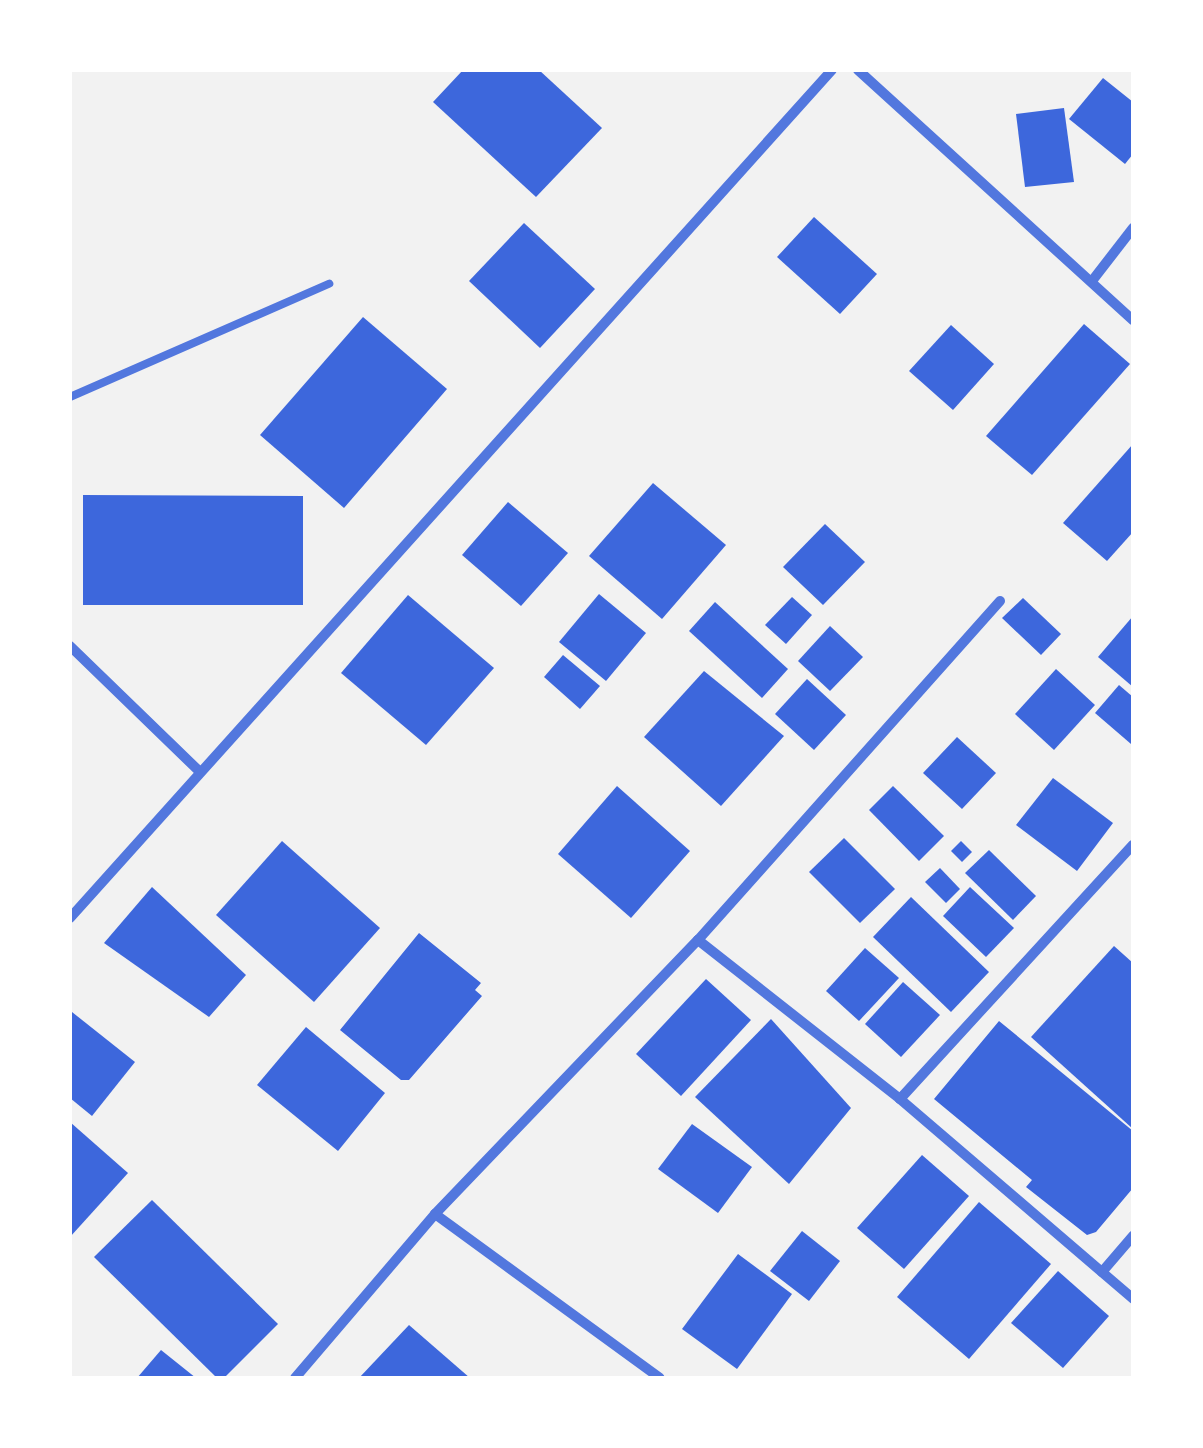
<!DOCTYPE html>
<style>
body{margin:0}
#map{position:relative;width:1203px;height:1448px;overflow:hidden;background:#f2f2f2;font-family:Raleway,sans-serif}
div>[style]{position:absolute}
[style*='--x']{left:calc(var(--x)*1px);top:calc(var(--y)*1px);width:calc(var(--w)*1px);rotate:calc(var(--a)*1deg)}
.building>*{inset:0;background:#3d67dc}
.service>*{height:8px;margin:-4px;padding:0 4px;transform-origin:4px;border-radius:4px;background:#5277de}
.minor>*{height:10px;margin:-5px;padding:0 5px;transform-origin:5px;border-radius:5px;background:#5277de}
span{translate:-50% -50%;white-space:nowrap;text-align:center;line-height:1.15;-webkit-text-stroke:8px #fff;paint-order:stroke}
.frame{position:absolute;inset:0;border:72px solid #fff;pointer-events:none}
</style>
<div id="map">
<div class="building">
<i style="clip-path:polygon(463px 70px,539px 70px,602px 128px,536px 197px,433px 102px)"></i>
<i style="clip-path:polygon(1103px 78px,1133px 102px,1133px 154px,1125px 164px,1069px 119px)"></i>
<i style="clip-path:polygon(1064px 108px,1074px 182px,1025px 187px,1016px 114px)"></i>
<i style="clip-path:polygon(814px 217px,877px 274px,840px 314px,777px 257px)"></i>
<i style="clip-path:polygon(524px 223px,595px 289px,540px 348px,469px 281px)"></i>
<i style="clip-path:polygon(363px 317px,447px 389px,344px 508px,260px 435px)"></i>
<i style="clip-path:polygon(1084px 324px,1130px 364px,1032px 475px,986px 436px)"></i>
<i style="clip-path:polygon(951px 325px,994px 364px,953px 410px,909px 371px)"></i>
<i style="clip-path:polygon(1133px 444px,1133px 532px,1107px 561px,1063px 523px)"></i>
<i style="clip-path:polygon(653px 483px,726px 545px,662px 619px,589px 556px)"></i>
<i style="clip-path:polygon(83px 495px,303px 496px,303px 605px,83px 605px)"></i>
<i style="clip-path:polygon(508px 502px,568px 553px,521px 606px,462px 555px)"></i>
<i style="clip-path:polygon(825px 524px,865px 562px,823px 605px,783px 567px)"></i>
<i style="clip-path:polygon(599px 594px,646px 633px,606px 681px,559px 642px)"></i>
<i style="clip-path:polygon(408px 595px,494px 668px,426px 745px,341px 673px)"></i>
<i style="clip-path:polygon(792px 597px,812px 615px,786px 644px,765px 625px)"></i>
<i style="clip-path:polygon(1023px 598px,1061px 634px,1041px 655px,1002px 618px)"></i>
<i style="clip-path:polygon(715px 602px,788px 669px,762px 698px,689px 631px)"></i>
<i style="clip-path:polygon(1133px 616px,1133px 687px,1098px 657px)"></i>
<i style="clip-path:polygon(830px 626px,863px 657px,830px 691px,798px 661px)"></i>
<i style="clip-path:polygon(563px 655px,600px 686px,580px 709px,544px 677px)"></i>
<i style="clip-path:polygon(1056px 669px,1095px 705px,1054px 750px,1015px 714px)"></i>
<i style="clip-path:polygon(704px 671px,784px 736px,721px 806px,644px 737px)"></i>
<i style="clip-path:polygon(807px 679px,846px 715px,814px 750px,775px 714px)"></i>
<i style="clip-path:polygon(1119px 685px,1133px 697px,1131px 744px,1095px 713px)"></i>
<i style="clip-path:polygon(957px 737px,996px 773px,962px 809px,923px 773px)"></i>
<i style="clip-path:polygon(1053px 778px,1113px 823px,1077px 871px,1016px 825px)"></i>
<i style="clip-path:polygon(617px 786px,690px 851px,631px 918px,558px 854px)"></i>
<i style="clip-path:polygon(893px 786px,944px 836px,919px 861px,869px 810px)"></i>
<i style="clip-path:polygon(844px 838px,895px 889px,860px 923px,809px 872px)"></i>
<i style="clip-path:polygon(282px 841px,380px 928px,314px 1002px,216px 915px)"></i>
<i style="clip-path:polygon(961px 841px,972px 852px,962px 862px,951px 851px)"></i>
<i style="clip-path:polygon(989px 850px,1036px 896px,1013px 920px,965px 873px)"></i>
<i style="clip-path:polygon(940px 868px,960px 889px,946px 903px,925px 882px)"></i>
<i style="clip-path:polygon(152px 887px,246px 975px,209px 1017px,104px 943px)"></i>
<i style="clip-path:polygon(970px 887px,1014px 928px,986px 957px,943px 916px)"></i>
<i style="clip-path:polygon(911px 897px,989px 972px,951px 1012px,873px 937px)"></i>
<i style="clip-path:polygon(419px 933px,481px 983px,475px 990px,482px 996px,409px 1080px,401px 1080px,340px 1030px)"></i>
<i style="clip-path:polygon(1114px 946px,1133px 963px,1133px 1129px,1031px 1037px)"></i>
<i style="clip-path:polygon(865px 948px,899px 978px,859px 1021px,826px 991px)"></i>
<i style="clip-path:polygon(706px 979px,751px 1020px,681px 1096px,636px 1054px)"></i>
<i style="clip-path:polygon(903px 982px,940px 1015px,901px 1057px,865px 1024px)"></i>
<i style="clip-path:polygon(72px 1012px,135px 1062px,92px 1116px,70px 1098px)"></i>
<i style="clip-path:polygon(771px 1019px,851px 1108px,789px 1184px,695px 1097px)"></i>
<i style="clip-path:polygon(999px 1021px,1133px 1131px,1133px 1188px,1096px 1232px,1087px 1235px,1026px 1187px,1032px 1180px,934px 1099px)"></i>
<i style="clip-path:polygon(306px 1027px,385px 1093px,338px 1151px,257px 1085px)"></i>
<i style="clip-path:polygon(70px 1122px,128px 1173px,70px 1237px)"></i>
<i style="clip-path:polygon(692px 1124px,752px 1167px,718px 1213px,658px 1169px)"></i>
<i style="clip-path:polygon(922px 1155px,969px 1196px,904px 1269px,857px 1228px)"></i>
<i style="clip-path:polygon(152px 1200px,278px 1324px,224px 1378px,217px 1378px,94px 1257px)"></i>
<i style="clip-path:polygon(979px 1202px,1051px 1264px,969px 1359px,897px 1297px)"></i>
<i style="clip-path:polygon(802px 1231px,840px 1261px,809px 1301px,770px 1271px)"></i>
<i style="clip-path:polygon(738px 1254px,792px 1294px,737px 1369px,682px 1329px)"></i>
<i style="clip-path:polygon(1058px 1271px,1109px 1316px,1063px 1368px,1011px 1323px)"></i>
<i style="clip-path:polygon(409px 1325px,470px 1378px,359px 1378px)"></i>
<i style="clip-path:polygon(161px 1350px,196px 1378px,137px 1378px)"></i>
</div>
<div class="service">
<i style="--x:70;--y:397;--w:283;--a:-23.6"></i>
</div>
<div class="minor">
<i style="--x:858;--y:70;--w:372;--a:42.3"></i>
<i style="--x:1092;--y:281;--w:67;--a:-52.3"></i>
<i style="--x:70;--y:646;--w:181;--a:44.1"></i>
<i style="--x:70;--y:918;--w:1140;--a:-48.06"></i>
<i style="--x:698;--y:940;--w:257;--a:38.2"></i>
<i style="--x:900;--y:1099;--w:307;--a:40.6"></i>
<i style="--x:900;--y:1099;--w:345;--a:-47.5"></i>
<i style="--x:435;--y:1214;--w:278;--a:36.1"></i>
<i style="--x:1102;--y:1272;--w:48;--a:-49.3"></i>
<i style="--x:295;--y:1378;--w:216;--a:-49.5"></i>
<i style="--x:435;--y:1214;--w:380;--a:-46.2"></i>
<i style="--x:698;--y:940;--w:454;--a:-48.3"></i>
</div>
<div class="frame"></div>
</div>
